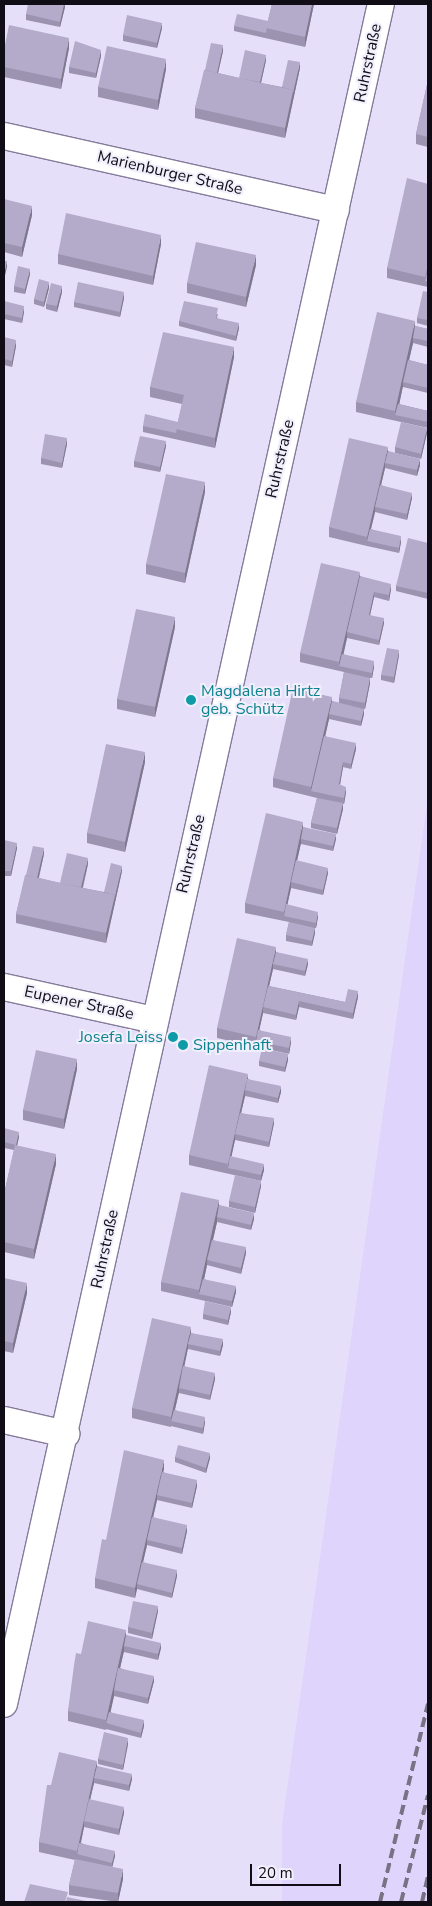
<!DOCTYPE html>
<meta charset="utf-8">
<style>
body{margin:0}
#map{position:relative;width:432px;height:1906px;overflow:hidden;background:#e6dffa;font-family:"Nunito Sans",sans-serif}
div>[style]{position:absolute}
[style*='--x']{left:calc(var(--x)*1px);top:calc(var(--y)*1px);width:calc(var(--w)*1px);rotate:calc(var(--a)*1deg)}
.built>*{inset:0;background:#dfd4fc}
.roads{filter:drop-shadow(1px 0 #847b99) drop-shadow(-1px 0 #847b99) drop-shadow(0 1px #847b99) drop-shadow(0 -1px #847b99)}
.minor>*{height:26px;margin:-13px;padding:0 13px;transform-origin:13px;border-radius:13px;background:#fff}
.rail>*{height:4px;margin-top:-2px;transform-origin:0;background:repeating-linear-gradient(90deg,#777284 0 10px,transparent 0 15px)}
.wall>*{inset:0;background:#9b93af}
.shaded-wall>*{inset:0;background:#7e788e}
.building>*{inset:0;background:#b4abcb}
.dots>*{width:14px;height:14px;translate:-50% -50%;box-sizing:border-box;border:2px solid #f2effc;border-radius:50%}
span{translate:-50% -50%;white-space:nowrap;text-align:center;line-height:1.15;-webkit-text-stroke:4px #f2effc;paint-order:stroke}
.street-label{font-size:16px;color:#100d17}
.culture-label{font-size:16px;color:#0d838f}
.left{translate:0 -50%;text-align:left}
.right{translate:-100% -50%;text-align:right}
.frame{position:absolute;inset:0;border:5px solid #100d17;pointer-events:none}
.scale{position:absolute;left:250px;top:1864px;width:91px;height:22px;box-sizing:border-box;border:2px solid #100d17;border-top:0;padding-left:6px;font-size:15px;line-height:18px;white-space:nowrap;color:#100d17;-webkit-text-stroke:4px #f2effc;paint-order:stroke}
</style>
<div id="map">
<div class="built">
<i style="clip-path:polygon(428px 797px,428px 1902px,282px 1902px,282px 1825px)"></i>
</div>
<div class="roads">
<div class="minor">
<i style="--x:4;--y:136;--w:340;--a:12.6"></i>
<i style="--x:4;--y:987;--w:154;--a:12.4"></i>
<i style="--x:4;--y:1420;--w:64;--a:12.7"></i>
<i style="--x:4;--y:1704;--w:1741;--a:-77.5"></i>
</div>
</div>
<div class="rail">
<i style="--x:380;--y:1902;--w:204;--a:-76.4"></i>
<i style="--x:401;--y:1902;--w:110;--a:-75.8"></i>
<i style="--x:422;--y:1902;--w:27;--a:-77"></i>
</div>
<div class="wall">
<i style="clip-path:polygon(65px 4px,65px 7px,60px 27px,26px 20px,26px 14px)"></i>
<i style="clip-path:polygon(272px 4px,314px 4px,305px 47px,234px 31px,234px 26px,268px 21px)"></i>
<i style="clip-path:polygon(162px 28px,157px 48px,123px 41px,123px 35px)"></i>
<i style="clip-path:polygon(69px 48px,61px 89px,4px 77px,4px 50px)"></i>
<i style="clip-path:polygon(223px 51px,218px 73px,239px 78px,266px 60px,261px 83px,282px 87px,300px 68px,285px 138px,195px 118px,195px 108px,205px 70px)"></i>
<i style="clip-path:polygon(101px 56px,96px 78px,69px 73px,69px 67px)"></i>
<i style="clip-path:polygon(166px 69px,158px 110px,98px 97px,98px 87px)"></i>
<i style="clip-path:polygon(428px 80px,428px 147px,416px 144px,416px 134px)"></i>
<i style="clip-path:polygon(428px 184px,428px 287px,387px 278px,387px 268px)"></i>
<i style="clip-path:polygon(4px 199px,32px 215px,22px 257px,4px 252px)"></i>
<i style="clip-path:polygon(161px 244px,153px 285px,58px 264px,58px 254px)"></i>
<i style="clip-path:polygon(256px 265px,246px 307px,187px 293px,187px 283px)"></i>
<i style="clip-path:polygon(30px 274px,25px 294px,14px 292px,14px 286px)"></i>
<i style="clip-path:polygon(49px 288px,44px 307px,34px 304px,34px 299px)"></i>
<i style="clip-path:polygon(62px 292px,57px 312px,46px 309px,46px 304px)"></i>
<i style="clip-path:polygon(428px 292px,428px 326px,417px 323px,417px 318px)"></i>
<i style="clip-path:polygon(124px 298px,120px 317px,74px 307px,74px 302px)"></i>
<i style="clip-path:polygon(4px 301px,24px 312px,22px 323px,4px 319px)"></i>
<i style="clip-path:polygon(218px 314px,217px 318px,239px 328px,236px 341px,179px 326px,179px 321px)"></i>
<i style="clip-path:polygon(415px 326px,428px 329px,428px 347px,413px 343px,409px 360px,428px 365px,428px 393px,403px 387px,403px 386px,399px 404px,428px 411px,428px 428px,356px 412px,356px 402px)"></i>
<i style="clip-path:polygon(4px 337px,16px 346px,12px 367px,4px 365px)"></i>
<i style="clip-path:polygon(234px 357px,215px 448px,143px 432px,143px 426px,178px 422px,182px 404px,150px 397px,150px 387px)"></i>
<i style="clip-path:polygon(427px 433px,421px 459px,395px 453px,395px 447px)"></i>
<i style="clip-path:polygon(67px 444px,62px 468px,41px 464px,41px 458px)"></i>
<i style="clip-path:polygon(166px 446px,160px 472px,134px 467px,134px 461px)"></i>
<i style="clip-path:polygon(388px 451px,420px 465px,417px 476px,385px 468px,381px 485px,412px 498px,407px 520px,375px 512px,371px 529px,401px 542px,399px 553px,367px 546px,329px 537px,329px 527px)"></i>
<i style="clip-path:polygon(205px 492px,185px 583px,146px 574px,146px 564px)"></i>
<i style="clip-path:polygon(428px 543px,428px 599px,396px 591px,396px 586px)"></i>
<i style="clip-path:polygon(360px 576px,391px 589px,389px 601px,374px 597px,370px 615px,384px 623px,379px 645px,347px 638px,343px 654px,374px 667px,372px 678px,370px 678px,370px 683px,365px 709px,364px 709px,364px 714px,361px 726px,329px 719px,325px 736px,356px 749px,351px 769px,343px 767px,340px 785px,346px 792px,344px 804px,343px 804px,343px 809px,337px 834px,311px 828px,311px 823px,317px 798px,273px 787px,273px 778px,332px 701px,339px 703px,339px 698px,344px 672px,300px 662px,300px 653px)"></i>
<i style="clip-path:polygon(175px 627px,155px 717px,117px 709px,117px 699px)"></i>
<i style="clip-path:polygon(399px 655px,394px 683px,381px 680px,381px 675px)"></i>
<i style="clip-path:polygon(145px 762px,125px 852px,87px 843px,87px 833px)"></i>
<i style="clip-path:polygon(303px 827px,336px 839px,333px 851px,301px 844px,301px 843px,297px 861px,328px 873px,323px 895px,291px 888px,287px 905px,318px 917px,316px 928px,315px 928px,315px 933px,312px 946px,286px 941px,286px 935px,289px 922px,245px 913px,245px 903px)"></i>
<i style="clip-path:polygon(4px 840px,17px 848px,11px 876px,4px 876px)"></i>
<i style="clip-path:polygon(44px 854px,39px 878px,60px 883px,88px 864px,83px 888px,104px 892px,122px 871px,106px 943px,16px 923px,16px 914px,26px 875px)"></i>
<i style="clip-path:polygon(276px 952px,308px 964px,305px 976px,273px 969px,269px 986px,345px 1002px,358px 997px,353px 1019px,299px 1007px,296px 1020px,263px 1013px,259px 1030px,291px 1042px,289px 1054px,217px 1038px,217px 1028px)"></i>
<i style="clip-path:polygon(288px 1060px,285px 1072px,259px 1066px,259px 1061px)"></i>
<i style="clip-path:polygon(77px 1069px,64px 1129px,23px 1120px,23px 1110px)"></i>
<i style="clip-path:polygon(248px 1079px,281px 1092px,278px 1103px,245px 1096px,241px 1113px,274px 1123px,269px 1147px,235px 1140px,231px 1157px,264px 1170px,261px 1181px,189px 1165px,189px 1155px)"></i>
<i style="clip-path:polygon(4px 1128px,19px 1137px,17px 1146px,56px 1164px,34px 1259px,4px 1252px,4px 1194px,14px 1150px,4px 1148px)"></i>
<i style="clip-path:polygon(261px 1186px,255px 1213px,229px 1207px,229px 1201px)"></i>
<i style="clip-path:polygon(219px 1205px,254px 1219px,251px 1230px,217px 1222px,213px 1240px,246px 1253px,241px 1274px,207px 1265px,204px 1279px,236px 1292px,232px 1307px,161px 1291px,161px 1282px)"></i>
<i style="clip-path:polygon(4px 1278px,27px 1293px,13px 1353px,4px 1351px)"></i>
<i style="clip-path:polygon(231px 1312px,228px 1325px,203px 1319px,203px 1314px)"></i>
<i style="clip-path:polygon(191px 1333px,223px 1345px,220px 1356px,188px 1349px,188px 1348px,184px 1366px,215px 1379px,210px 1400px,179px 1393px,179px 1392px,175px 1410px,205px 1422px,203px 1434px,171px 1426px,171px 1427px,132px 1418px,132px 1408px)"></i>
<i style="clip-path:polygon(175px 1457px,210px 1458px,206px 1473px,175px 1462px)"></i>
<i style="clip-path:polygon(164px 1469px,163px 1472px,197px 1486px,192px 1508px,157px 1500px,153px 1517px,187px 1531px,182px 1554px,147px 1545px,143px 1562px,177px 1576px,172px 1598px,137px 1589px,135px 1598px,95px 1588px,95px 1578px)"></i>
<i style="clip-path:polygon(158px 1611px,152px 1639px,128px 1633px,128px 1627px)"></i>
<i style="clip-path:polygon(126px 1635px,161px 1648px,158px 1660px,124px 1652px,124px 1651px,120px 1668px,154px 1681px,148px 1704px,114px 1696px,110px 1712px,144px 1726px,141px 1738px,106px 1729px,106px 1730px,68px 1721px,68px 1711px,81px 1654px)"></i>
<i style="clip-path:polygon(128px 1744px,123px 1770px,98px 1764px,98px 1759px)"></i>
<i style="clip-path:polygon(97px 1766px,132px 1779px,129px 1791px,94px 1783px,90px 1800px,124px 1813px,119px 1835px,84px 1827px,81px 1843px,115px 1856px,112px 1867px,123px 1879px,118px 1902px,69px 1895px,69px 1885px,75px 1860px,39px 1852px,39px 1842px,51px 1785px)"></i>
</div>
<div class="shaded-wall">
<i style="clip-path:polygon(64px 4px,65px 7px,60px 27px,60px 22px)"></i>
<i style="clip-path:polygon(312px 4px,314px 4px,305px 47px,305px 37px)"></i>
<i style="clip-path:polygon(162px 23px,162px 28px,157px 48px,157px 43px)"></i>
<i style="clip-path:polygon(69px 38px,69px 48px,61px 89px,61px 79px)"></i>
<i style="clip-path:polygon(223px 45px,223px 51px,216px 82px,216px 77px)"></i>
<i style="clip-path:polygon(101px 50px,101px 56px,96px 78px,96px 73px)"></i>
<i style="clip-path:polygon(266px 55px,266px 60px,259px 92px,259px 87px)"></i>
<i style="clip-path:polygon(166px 59px,166px 69px,158px 110px,158px 100px)"></i>
<i style="clip-path:polygon(300px 62px,300px 68px,285px 138px,285px 128px)"></i>
<i style="clip-path:polygon(32px 206px,32px 215px,22px 257px,22px 247px)"></i>
<i style="clip-path:polygon(161px 235px,161px 244px,153px 285px,153px 276px)"></i>
<i style="clip-path:polygon(256px 255px,256px 265px,246px 307px,246px 297px)"></i>
<i style="clip-path:polygon(7px 261px,7px 267px,4px 280px,4px 274px)"></i>
<i style="clip-path:polygon(30px 269px,30px 274px,25px 294px,25px 289px)"></i>
<i style="clip-path:polygon(49px 282px,49px 288px,44px 307px,44px 302px)"></i>
<i style="clip-path:polygon(62px 286px,62px 292px,57px 312px,57px 306px)"></i>
<i style="clip-path:polygon(124px 292px,124px 298px,120px 317px,120px 312px)"></i>
<i style="clip-path:polygon(24px 306px,24px 312px,22px 323px,22px 318px)"></i>
<i style="clip-path:polygon(415px 321px,415px 331px,413px 338px,413px 343px,404px 382px,403px 382px,403px 386px,397px 415px,395px 415px,395px 421px,395px 411px)"></i>
<i style="clip-path:polygon(239px 323px,239px 328px,236px 341px,236px 336px)"></i>
<i style="clip-path:polygon(16px 340px,16px 346px,12px 367px,12px 361px)"></i>
<i style="clip-path:polygon(234px 347px,234px 357px,215px 448px,215px 438px)"></i>
<i style="clip-path:polygon(427px 428px,427px 433px,421px 459px,421px 454px)"></i>
<i style="clip-path:polygon(67px 438px,67px 444px,62px 468px,62px 463px)"></i>
<i style="clip-path:polygon(166px 441px,166px 446px,160px 472px,160px 467px)"></i>
<i style="clip-path:polygon(388px 447px,388px 457px,385px 463px,385px 468px,376px 507px,375px 507px,375px 512px,368px 541px,367px 541px,367px 537px)"></i>
<i style="clip-path:polygon(420px 459px,420px 465px,417px 476px,417px 470px)"></i>
<i style="clip-path:polygon(205px 482px,205px 492px,185px 583px,185px 573px)"></i>
<i style="clip-path:polygon(412px 493px,412px 498px,407px 520px,407px 514px)"></i>
<i style="clip-path:polygon(401px 536px,401px 542px,399px 553px,399px 548px)"></i>
<i style="clip-path:polygon(360px 572px,360px 582px,347px 632px,347px 638px,341px 666px,339px 666px,339px 662px)"></i>
<i style="clip-path:polygon(391px 584px,391px 589px,389px 601px,389px 595px)"></i>
<i style="clip-path:polygon(374px 592px,374px 597px,369px 620px,369px 615px)"></i>
<i style="clip-path:polygon(175px 617px,175px 627px,155px 717px,155px 707px)"></i>
<i style="clip-path:polygon(384px 618px,384px 623px,379px 645px,379px 640px)"></i>
<i style="clip-path:polygon(399px 650px,399px 655px,394px 683px,394px 677px)"></i>
<i style="clip-path:polygon(374px 661px,374px 667px,372px 678px,372px 673px)"></i>
<i style="clip-path:polygon(370px 678px,370px 683px,365px 709px,365px 703px)"></i>
<i style="clip-path:polygon(332px 697px,332px 707px,329px 714px,329px 719px,313px 791px,311px 791px,311px 787px)"></i>
<i style="clip-path:polygon(364px 709px,364px 714px,361px 726px,361px 721px)"></i>
<i style="clip-path:polygon(356px 743px,356px 749px,351px 769px,351px 764px)"></i>
<i style="clip-path:polygon(145px 752px,145px 762px,125px 852px,125px 842px)"></i>
<i style="clip-path:polygon(343px 762px,343px 767px,339px 790px,339px 784px)"></i>
<i style="clip-path:polygon(346px 787px,346px 792px,344px 804px,344px 798px)"></i>
<i style="clip-path:polygon(343px 803px,343px 809px,337px 834px,337px 828px)"></i>
<i style="clip-path:polygon(303px 822px,303px 832px,301px 839px,301px 843px,292px 883px,291px 882px,291px 888px,285px 916px,284px 916px,284px 921px,284px 912px)"></i>
<i style="clip-path:polygon(336px 834px,336px 839px,333px 851px,333px 846px)"></i>
<i style="clip-path:polygon(17px 843px,17px 848px,11px 876px,11px 871px)"></i>
<i style="clip-path:polygon(44px 848px,44px 854px,36px 888px,36px 882px)"></i>
<i style="clip-path:polygon(88px 858px,88px 864px,80px 897px,80px 892px)"></i>
<i style="clip-path:polygon(122px 866px,122px 871px,106px 943px,106px 933px)"></i>
<i style="clip-path:polygon(328px 868px,328px 873px,323px 895px,323px 890px)"></i>
<i style="clip-path:polygon(318px 912px,318px 917px,316px 928px,316px 923px)"></i>
<i style="clip-path:polygon(315px 928px,315px 933px,312px 946px,312px 941px)"></i>
<i style="clip-path:polygon(276px 947px,276px 957px,273px 964px,273px 969px,264px 1008px,263px 1007px,263px 1013px,257px 1041px,256px 1041px,256px 1047px,256px 1037px)"></i>
<i style="clip-path:polygon(308px 959px,308px 964px,305px 976px,305px 971px)"></i>
<i style="clip-path:polygon(358px 991px,358px 997px,353px 1019px,353px 1013px)"></i>
<i style="clip-path:polygon(299px 1001px,299px 1007px,296px 1020px,296px 1015px)"></i>
<i style="clip-path:polygon(291px 1037px,291px 1042px,289px 1054px,289px 1048px)"></i>
<i style="clip-path:polygon(288px 1054px,288px 1060px,285px 1072px,285px 1067px)"></i>
<i style="clip-path:polygon(77px 1059px,77px 1069px,64px 1129px,64px 1119px)"></i>
<i style="clip-path:polygon(248px 1074px,248px 1084px,245px 1090px,245px 1096px,236px 1135px,235px 1134px,235px 1140px,229px 1168px,228px 1168px,228px 1174px,228px 1164px)"></i>
<i style="clip-path:polygon(281px 1086px,281px 1092px,278px 1103px,278px 1098px)"></i>
<i style="clip-path:polygon(274px 1118px,274px 1123px,269px 1147px,269px 1142px)"></i>
<i style="clip-path:polygon(19px 1132px,19px 1137px,16px 1150px,16px 1145px)"></i>
<i style="clip-path:polygon(56px 1154px,56px 1164px,34px 1259px,34px 1249px)"></i>
<i style="clip-path:polygon(264px 1164px,264px 1170px,261px 1181px,261px 1175px)"></i>
<i style="clip-path:polygon(261px 1181px,261px 1186px,255px 1213px,255px 1207px)"></i>
<i style="clip-path:polygon(219px 1200px,219px 1210px,217px 1217px,217px 1222px,208px 1261px,207px 1260px,207px 1265px,201px 1294px,199px 1294px,199px 1300px,199px 1290px)"></i>
<i style="clip-path:polygon(254px 1213px,254px 1219px,251px 1230px,251px 1225px)"></i>
<i style="clip-path:polygon(246px 1247px,246px 1253px,241px 1274px,241px 1268px)"></i>
<i style="clip-path:polygon(27px 1283px,27px 1293px,13px 1353px,13px 1343px)"></i>
<i style="clip-path:polygon(236px 1286px,236px 1292px,232px 1307px,232px 1301px)"></i>
<i style="clip-path:polygon(231px 1307px,231px 1312px,228px 1325px,228px 1320px)"></i>
<i style="clip-path:polygon(191px 1327px,191px 1337px,188px 1344px,188px 1348px,180px 1388px,179px 1388px,179px 1392px,172px 1421px,171px 1421px,171px 1427px,171px 1417px)"></i>
<i style="clip-path:polygon(223px 1339px,223px 1345px,220px 1356px,220px 1351px)"></i>
<i style="clip-path:polygon(215px 1373px,215px 1379px,210px 1400px,210px 1395px)"></i>
<i style="clip-path:polygon(205px 1417px,205px 1422px,203px 1434px,203px 1428px)"></i>
<i style="clip-path:polygon(210px 1453px,210px 1458px,206px 1473px,206px 1468px)"></i>
<i style="clip-path:polygon(164px 1460px,164px 1469px,158px 1495px,157px 1495px,157px 1500px,148px 1540px,147px 1540px,147px 1545px,138px 1584px,137px 1584px,137px 1589px,135px 1598px,135px 1588px)"></i>
<i style="clip-path:polygon(197px 1480px,197px 1486px,192px 1508px,192px 1503px)"></i>
<i style="clip-path:polygon(187px 1525px,187px 1531px,182px 1554px,182px 1548px)"></i>
<i style="clip-path:polygon(177px 1570px,177px 1576px,172px 1598px,172px 1593px)"></i>
<i style="clip-path:polygon(158px 1606px,158px 1611px,152px 1639px,152px 1633px)"></i>
<i style="clip-path:polygon(126px 1630px,126px 1640px,124px 1646px,124px 1651px,115px 1690px,114px 1690px,114px 1696px,108px 1724px,106px 1723px,106px 1730px,106px 1720px)"></i>
<i style="clip-path:polygon(161px 1643px,161px 1648px,158px 1660px,158px 1654px)"></i>
<i style="clip-path:polygon(154px 1676px,154px 1681px,148px 1704px,148px 1698px)"></i>
<i style="clip-path:polygon(144px 1720px,144px 1726px,141px 1738px,141px 1733px)"></i>
<i style="clip-path:polygon(128px 1738px,128px 1744px,123px 1770px,123px 1765px)"></i>
<i style="clip-path:polygon(97px 1761px,97px 1771px,94px 1778px,94px 1783px,85px 1821px,84px 1821px,84px 1827px,78px 1855px,77px 1854px,77px 1861px,77px 1851px)"></i>
<i style="clip-path:polygon(132px 1774px,132px 1779px,129px 1791px,129px 1785px)"></i>
<i style="clip-path:polygon(124px 1807px,124px 1813px,119px 1835px,119px 1829px)"></i>
<i style="clip-path:polygon(115px 1851px,115px 1856px,112px 1868px,112px 1863px)"></i>
<i style="clip-path:polygon(123px 1869px,123px 1879px,118px 1902px,118px 1893px)"></i>
</div>
<div class="building">
<i style="clip-path:polygon(28px 4px,64px 4px,60px 22px,26px 14px)"></i>
<i style="clip-path:polygon(272px 4px,312px 4px,305px 37px,266px 28px)"></i>
<i style="clip-path:polygon(237px 14px,268px 21px,266px 33px,234px 26px)"></i>
<i style="clip-path:polygon(127px 15px,162px 23px,157px 43px,123px 35px)"></i>
<i style="clip-path:polygon(9px 25px,69px 38px,61px 79px,4px 67px,4px 50px)"></i>
<i style="clip-path:polygon(75px 41px,101px 50px,96px 73px,69px 67px)"></i>
<i style="clip-path:polygon(211px 43px,223px 45px,217px 73px,205px 70px)"></i>
<i style="clip-path:polygon(107px 46px,166px 59px,158px 100px,98px 87px)"></i>
<i style="clip-path:polygon(245px 50px,266px 55px,260px 82px,239px 78px)"></i>
<i style="clip-path:polygon(288px 60px,300px 62px,293px 93px,293px 90px,282px 87px)"></i>
<i style="clip-path:polygon(204px 70px,293px 90px,285px 128px,195px 108px)"></i>
<i style="clip-path:polygon(428px 80px,428px 137px,416px 134px)"></i>
<i style="clip-path:polygon(407px 178px,428px 184px,428px 264px,425px 277px,387px 268px)"></i>
<i style="clip-path:polygon(4px 199px,32px 206px,22px 247px,4px 243px)"></i>
<i style="clip-path:polygon(66px 213px,161px 235px,153px 276px,58px 254px)"></i>
<i style="clip-path:polygon(196px 242px,256px 255px,246px 297px,187px 283px)"></i>
<i style="clip-path:polygon(4px 261px,7px 261px,4px 274px)"></i>
<i style="clip-path:polygon(18px 266px,30px 269px,25px 289px,14px 286px)"></i>
<i style="clip-path:polygon(428px 270px,428px 282px,425px 281px)"></i>
<i style="clip-path:polygon(39px 279px,49px 282px,44px 302px,34px 299px)"></i>
<i style="clip-path:polygon(78px 282px,124px 292px,120px 312px,74px 302px)"></i>
<i style="clip-path:polygon(51px 283px,62px 286px,57px 306px,46px 304px)"></i>
<i style="clip-path:polygon(423px 291px,428px 292px,428px 320px,417px 318px)"></i>
<i style="clip-path:polygon(4px 301px,24px 306px,22px 318px,4px 314px)"></i>
<i style="clip-path:polygon(184px 301px,218px 308px,216px 318px,239px 323px,236px 336px,179px 321px)"></i>
<i style="clip-path:polygon(377px 312px,415px 321px,395px 411px,356px 402px)"></i>
<i style="clip-path:polygon(415px 326px,428px 329px,428px 341px,413px 338px)"></i>
<i style="clip-path:polygon(163px 332px,234px 347px,215px 438px,176px 429px,184px 395px,150px 387px)"></i>
<i style="clip-path:polygon(4px 337px,16px 340px,12px 361px,4px 359px)"></i>
<i style="clip-path:polygon(408px 360px,428px 365px,428px 388px,403px 382px)"></i>
<i style="clip-path:polygon(398px 404px,428px 411px,428px 422px,395px 415px)"></i>
<i style="clip-path:polygon(145px 414px,178px 422px,176px 433px,143px 426px)"></i>
<i style="clip-path:polygon(401px 422px,427px 428px,421px 454px,395px 447px)"></i>
<i style="clip-path:polygon(45px 434px,67px 438px,62px 463px,41px 458px)"></i>
<i style="clip-path:polygon(140px 436px,166px 441px,160px 467px,134px 461px)"></i>
<i style="clip-path:polygon(349px 438px,388px 447px,367px 537px,329px 527px)"></i>
<i style="clip-path:polygon(388px 451px,420px 459px,417px 470px,385px 463px)"></i>
<i style="clip-path:polygon(166px 474px,205px 482px,185px 573px,146px 564px)"></i>
<i style="clip-path:polygon(380px 485px,412px 493px,407px 514px,375px 507px)"></i>
<i style="clip-path:polygon(370px 529px,401px 536px,399px 548px,367px 541px)"></i>
<i style="clip-path:polygon(408px 538px,428px 543px,428px 593px,396px 586px)"></i>
<i style="clip-path:polygon(321px 563px,360px 572px,339px 662px,300px 653px)"></i>
<i style="clip-path:polygon(360px 576px,391px 584px,389px 595px,374px 592px,369px 615px,384px 618px,379px 640px,347px 632px)"></i>
<i style="clip-path:polygon(136px 609px,175px 617px,155px 707px,117px 699px)"></i>
<i style="clip-path:polygon(387px 648px,399px 650px,394px 677px,381px 675px)"></i>
<i style="clip-path:polygon(342px 654px,374px 661px,372px 673px,339px 666px)"></i>
<i style="clip-path:polygon(344px 672px,370px 678px,365px 703px,339px 698px)"></i>
<i style="clip-path:polygon(293px 688px,332px 697px,311px 787px,273px 778px)"></i>
<i style="clip-path:polygon(332px 701px,364px 709px,361px 721px,329px 714px)"></i>
<i style="clip-path:polygon(324px 736px,356px 743px,351px 764px,343px 762px,339px 784px,346px 787px,344px 798px,311px 791px)"></i>
<i style="clip-path:polygon(106px 744px,145px 752px,125px 842px,87px 833px)"></i>
<i style="clip-path:polygon(317px 798px,343px 803px,337px 828px,311px 823px)"></i>
<i style="clip-path:polygon(266px 813px,303px 822px,284px 912px,245px 903px)"></i>
<i style="clip-path:polygon(303px 827px,336px 834px,333px 846px,301px 839px)"></i>
<i style="clip-path:polygon(4px 840px,17px 843px,11px 871px,4px 871px)"></i>
<i style="clip-path:polygon(33px 846px,44px 848px,37px 878px,26px 875px)"></i>
<i style="clip-path:polygon(67px 853px,88px 858px,81px 887px,60px 883px)"></i>
<i style="clip-path:polygon(296px 860px,328px 868px,323px 890px,291px 882px)"></i>
<i style="clip-path:polygon(111px 863px,122px 866px,115px 896px,115px 895px,104px 892px)"></i>
<i style="clip-path:polygon(25px 875px,115px 895px,106px 933px,16px 914px)"></i>
<i style="clip-path:polygon(286px 904px,318px 912px,316px 923px,284px 916px)"></i>
<i style="clip-path:polygon(289px 922px,315px 928px,312px 941px,286px 935px)"></i>
<i style="clip-path:polygon(237px 938px,276px 947px,256px 1037px,217px 1028px)"></i>
<i style="clip-path:polygon(276px 952px,308px 959px,305px 971px,273px 964px)"></i>
<i style="clip-path:polygon(268px 986px,345px 1002px,348px 989px,358px 991px,353px 1013px,299px 1001px,296px 1015px,263px 1007px)"></i>
<i style="clip-path:polygon(258px 1030px,291px 1037px,289px 1048px,256px 1041px)"></i>
<i style="clip-path:polygon(262px 1048px,288px 1054px,285px 1067px,259px 1061px)"></i>
<i style="clip-path:polygon(36px 1050px,77px 1059px,64px 1119px,23px 1110px)"></i>
<i style="clip-path:polygon(209px 1065px,248px 1074px,228px 1164px,189px 1155px)"></i>
<i style="clip-path:polygon(247px 1079px,281px 1086px,278px 1098px,245px 1090px)"></i>
<i style="clip-path:polygon(240px 1113px,274px 1118px,269px 1142px,235px 1134px)"></i>
<i style="clip-path:polygon(4px 1128px,19px 1132px,16px 1145px,4px 1142px)"></i>
<i style="clip-path:polygon(15px 1145px,56px 1154px,34px 1249px,4px 1242px,4px 1194px)"></i>
<i style="clip-path:polygon(230px 1156px,264px 1164px,261px 1175px,228px 1168px)"></i>
<i style="clip-path:polygon(235px 1175px,261px 1181px,255px 1207px,229px 1201px)"></i>
<i style="clip-path:polygon(181px 1192px,219px 1200px,199px 1290px,161px 1282px)"></i>
<i style="clip-path:polygon(219px 1205px,254px 1213px,251px 1225px,217px 1217px)"></i>
<i style="clip-path:polygon(212px 1240px,246px 1247px,241px 1268px,207px 1260px)"></i>
<i style="clip-path:polygon(4px 1278px,27px 1283px,13px 1343px,4px 1341px)"></i>
<i style="clip-path:polygon(203px 1279px,236px 1286px,232px 1301px,199px 1294px)"></i>
<i style="clip-path:polygon(205px 1301px,231px 1307px,228px 1320px,203px 1314px)"></i>
<i style="clip-path:polygon(152px 1318px,191px 1327px,171px 1417px,132px 1408px)"></i>
<i style="clip-path:polygon(191px 1333px,223px 1339px,220px 1351px,188px 1344px)"></i>
<i style="clip-path:polygon(183px 1366px,215px 1373px,210px 1395px,179px 1388px)"></i>
<i style="clip-path:polygon(174px 1410px,205px 1417px,203px 1428px,171px 1421px)"></i>
<i style="clip-path:polygon(178px 1445px,210px 1453px,206px 1468px,175px 1457px)"></i>
<i style="clip-path:polygon(124px 1450px,164px 1460px,135px 1588px,95px 1578px,102px 1539px,106px 1540px)"></i>
<i style="clip-path:polygon(162px 1472px,197px 1480px,192px 1503px,157px 1495px)"></i>
<i style="clip-path:polygon(152px 1517px,187px 1525px,182px 1548px,147px 1540px)"></i>
<i style="clip-path:polygon(142px 1562px,177px 1570px,172px 1593px,137px 1584px)"></i>
<i style="clip-path:polygon(133px 1601px,158px 1606px,152px 1633px,128px 1627px)"></i>
<i style="clip-path:polygon(88px 1621px,126px 1630px,106px 1720px,68px 1711px,74px 1665px,76px 1653px,81px 1654px)"></i>
<i style="clip-path:polygon(126px 1635px,161px 1643px,158px 1654px,124px 1646px)"></i>
<i style="clip-path:polygon(118px 1668px,154px 1676px,148px 1698px,114px 1690px)"></i>
<i style="clip-path:polygon(109px 1712px,144px 1720px,141px 1733px,106px 1723px)"></i>
<i style="clip-path:polygon(104px 1732px,128px 1738px,123px 1765px,98px 1759px)"></i>
<i style="clip-path:polygon(59px 1752px,97px 1761px,77px 1851px,39px 1842px,47px 1785px,51px 1785px)"></i>
<i style="clip-path:polygon(97px 1766px,132px 1774px,129px 1785px,94px 1778px)"></i>
<i style="clip-path:polygon(89px 1799px,124px 1807px,119px 1829px,84px 1821px)"></i>
<i style="clip-path:polygon(79px 1843px,115px 1851px,112px 1863px,77px 1854px)"></i>
<i style="clip-path:polygon(75px 1859px,123px 1869px,118px 1893px,69px 1885px)"></i>
<i style="clip-path:polygon(30px 1884px,68px 1892px,65px 1902px,24px 1902px)"></i>
<i style="clip-path:polygon(67px 1897px,91px 1902px,66px 1902px)"></i>
</div>
<div class="dots">
<i style="left:191px;top:700px;background:#0f9aa8"></i>
<i style="left:173px;top:1037px;background:#0f9aa8"></i>
<i style="left:183px;top:1045px;background:#0f9aa8"></i>
</div>
<div class="street-label">
<span style="left:368px;top:63px;rotate:-78deg">Ruhrstraße</span>
<span style="left:170px;top:173px;rotate:13deg">Marienburger Straße</span>
<span style="left:280px;top:459px;rotate:-77deg">Ruhrstraße</span>
<span style="left:191px;top:854px;rotate:-77deg">Ruhrstraße</span>
<span style="left:79px;top:1003px;rotate:12deg">Eupener Straße</span>
<span style="left:105px;top:1249px;rotate:-78deg">Ruhrstraße</span>
</div>
<div class="culture-label">
<span class="left" style="left:201px;top:700px">Magdalena Hirtz<br>geb. Schütz</span>
<span class="right" style="left:163px;top:1037px">Josefa Leiss</span>
<span class="left" style="left:193px;top:1045px">Sippenhaft</span>
</div>
<div class="frame"></div>
<div class="scale">20 m</div>
</div>
